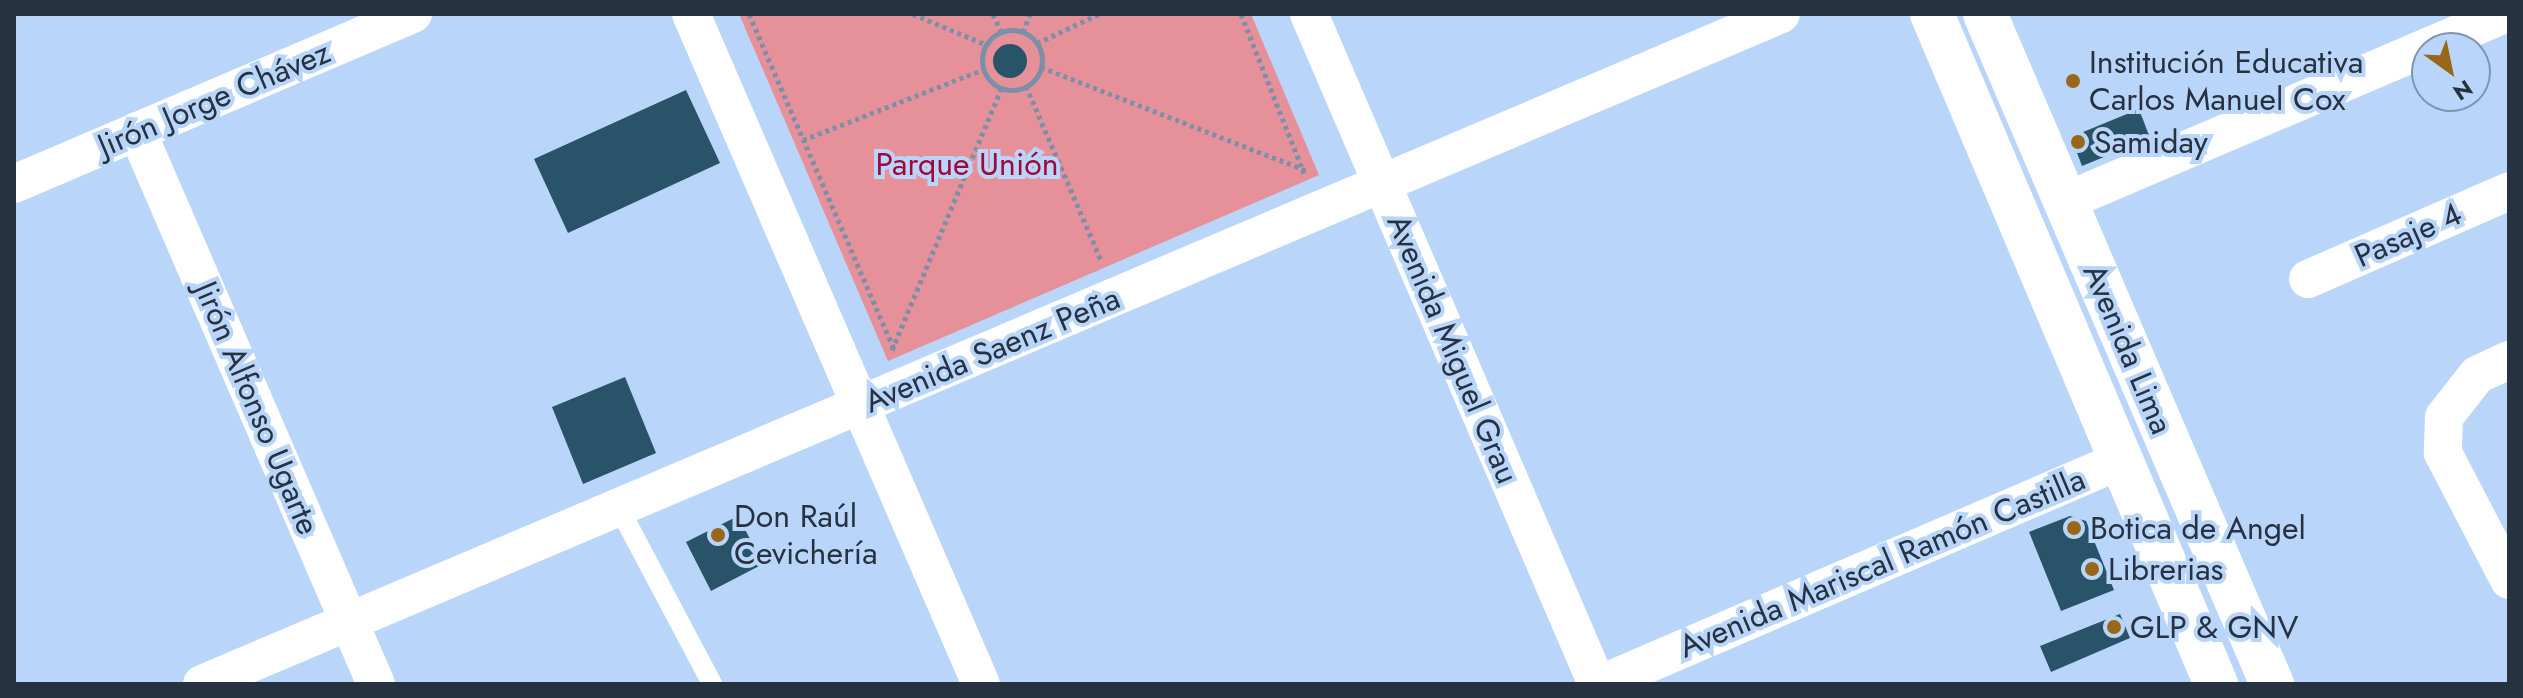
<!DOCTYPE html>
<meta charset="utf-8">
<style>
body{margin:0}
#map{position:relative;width:2523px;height:698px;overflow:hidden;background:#b9d6fa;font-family:Jost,sans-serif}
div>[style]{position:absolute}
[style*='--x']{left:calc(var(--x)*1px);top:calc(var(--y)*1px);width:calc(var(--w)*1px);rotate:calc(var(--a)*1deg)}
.green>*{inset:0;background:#e69099}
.building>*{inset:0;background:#295369}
.round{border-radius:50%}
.path>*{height:5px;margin-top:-2.5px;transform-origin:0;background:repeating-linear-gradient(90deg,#7a8faa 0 4px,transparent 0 8px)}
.path>.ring{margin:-2.5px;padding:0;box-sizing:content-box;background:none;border:5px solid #7a8faa;border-radius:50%}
.lane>*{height:20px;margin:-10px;padding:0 10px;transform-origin:10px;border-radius:10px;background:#fff}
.street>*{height:38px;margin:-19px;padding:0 19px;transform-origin:19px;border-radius:19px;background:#fff}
.secondary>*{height:44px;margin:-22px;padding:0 22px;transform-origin:22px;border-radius:22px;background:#fff}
.dots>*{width:22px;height:22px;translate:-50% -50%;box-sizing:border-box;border:4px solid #b9d6fa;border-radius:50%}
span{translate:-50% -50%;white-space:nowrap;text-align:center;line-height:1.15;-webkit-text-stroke:8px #b9d6fa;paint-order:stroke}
.poi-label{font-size:32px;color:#273241}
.left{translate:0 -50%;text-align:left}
.street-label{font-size:32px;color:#273241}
.park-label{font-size:32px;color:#a10838}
.frame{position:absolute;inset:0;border:16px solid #273241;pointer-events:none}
.north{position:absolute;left:2411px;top:32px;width:80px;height:80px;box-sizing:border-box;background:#b9d6fa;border:2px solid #7f94b0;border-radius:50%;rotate:147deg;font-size:22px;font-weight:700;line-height:32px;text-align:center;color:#273241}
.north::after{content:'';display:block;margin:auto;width:28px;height:36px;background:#986719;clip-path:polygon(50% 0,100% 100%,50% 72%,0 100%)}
</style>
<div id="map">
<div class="green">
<i style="clip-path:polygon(739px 14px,1251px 14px,1319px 175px,888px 361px)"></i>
</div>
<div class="building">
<i class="round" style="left:993px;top:44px;width:34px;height:34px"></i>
<i style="clip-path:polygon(686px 90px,720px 163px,568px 233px,534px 159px)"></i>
<i style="clip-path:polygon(2139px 109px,2150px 138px,2082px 166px,2071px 137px)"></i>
<i style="clip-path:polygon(625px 377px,656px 453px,583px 484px,552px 407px)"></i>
<i style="clip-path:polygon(738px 516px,763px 564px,711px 591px,686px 542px)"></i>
<i style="clip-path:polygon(2070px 516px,2086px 521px,2114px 590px,2061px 611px,2029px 532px)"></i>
<i style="clip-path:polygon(2120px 614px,2130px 638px,2051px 672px,2040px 646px)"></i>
</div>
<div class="path">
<i style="--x:749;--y:14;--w:365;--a:66.6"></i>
<i style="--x:913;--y:14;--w:80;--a:22.7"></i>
<i style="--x:993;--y:14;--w:20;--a:66"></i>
<i style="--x:1241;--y:14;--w:171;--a:68.4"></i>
<i class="ring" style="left:982px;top:30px;width:55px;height:55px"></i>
<i style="--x:1023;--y:32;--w:19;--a:-69"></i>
<i style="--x:1037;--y:43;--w:68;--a:-25.1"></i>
<i style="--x:1041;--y:67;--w:287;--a:21.3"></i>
<i style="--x:1026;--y:86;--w:189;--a:66.7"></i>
<i style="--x:803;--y:140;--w:194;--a:-21.4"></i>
<i style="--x:892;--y:350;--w:285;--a:-67.3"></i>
</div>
<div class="lane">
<i style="--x:619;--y:508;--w:199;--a:62.1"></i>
</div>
<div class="street">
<i style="--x:691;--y:14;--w:730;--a:66.6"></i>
<i style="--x:1309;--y:14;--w:729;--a:66.74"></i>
<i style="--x:137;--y:131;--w:602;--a:66.63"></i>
<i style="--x:14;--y:184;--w:434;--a:-23.1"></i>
<i style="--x:2064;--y:202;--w:479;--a:-23.1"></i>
<i style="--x:2308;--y:279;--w:219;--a:-23.6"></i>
<i style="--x:2509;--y:360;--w:35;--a:155"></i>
<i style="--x:2477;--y:375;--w:53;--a:128.2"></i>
<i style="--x:2444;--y:417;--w:36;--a:92"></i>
<i style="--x:2443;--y:453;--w:143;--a:62.5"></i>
<i style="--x:202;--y:684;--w:1715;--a:-22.99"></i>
<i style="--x:1601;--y:684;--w:564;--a:-23.29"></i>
</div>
<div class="secondary">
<i style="--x:1932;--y:14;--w:728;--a:67.03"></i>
<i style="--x:1985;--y:14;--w:729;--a:66.81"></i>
</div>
<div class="dots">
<i style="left:2073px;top:81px;background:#986719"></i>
<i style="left:2078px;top:142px;background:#986719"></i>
<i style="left:2074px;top:528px;background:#986719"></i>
<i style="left:718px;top:535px;background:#986719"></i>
<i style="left:2092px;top:569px;background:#986719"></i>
<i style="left:2114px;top:627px;background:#986719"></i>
</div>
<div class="poi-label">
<span class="left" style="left:2089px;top:81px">Institución Educativa<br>Carlos Manuel Cox</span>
<span class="left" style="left:2094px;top:142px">Samiday</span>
<span class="left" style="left:734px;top:535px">Don Raúl<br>Cevichería</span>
<span class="left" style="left:2090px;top:528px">Botica de Angel</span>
<span class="left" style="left:2108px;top:569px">Librerias</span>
<span class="left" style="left:2130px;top:627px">GLP &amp; GNV</span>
</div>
<div class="street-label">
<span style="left:214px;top:99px;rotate:-23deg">Jirón Jorge Chávez</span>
<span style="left:2408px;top:235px;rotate:-24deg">Pasaje 4</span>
<span style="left:1453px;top:349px;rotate:67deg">Avenida Miguel Grau</span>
<span style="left:2128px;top:349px;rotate:67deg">Avenida Lima</span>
<span style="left:992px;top:350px;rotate:-23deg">Avenida Saenz Peña</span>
<span style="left:257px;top:408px;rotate:67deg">Jirón Alfonso Ugarte</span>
<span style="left:1882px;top:563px;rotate:-23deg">Avenida Mariscal Ramón Castilla</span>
</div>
<div class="park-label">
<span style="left:967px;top:164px">Parque Unión</span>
</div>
<div class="frame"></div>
<div class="north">N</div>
</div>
